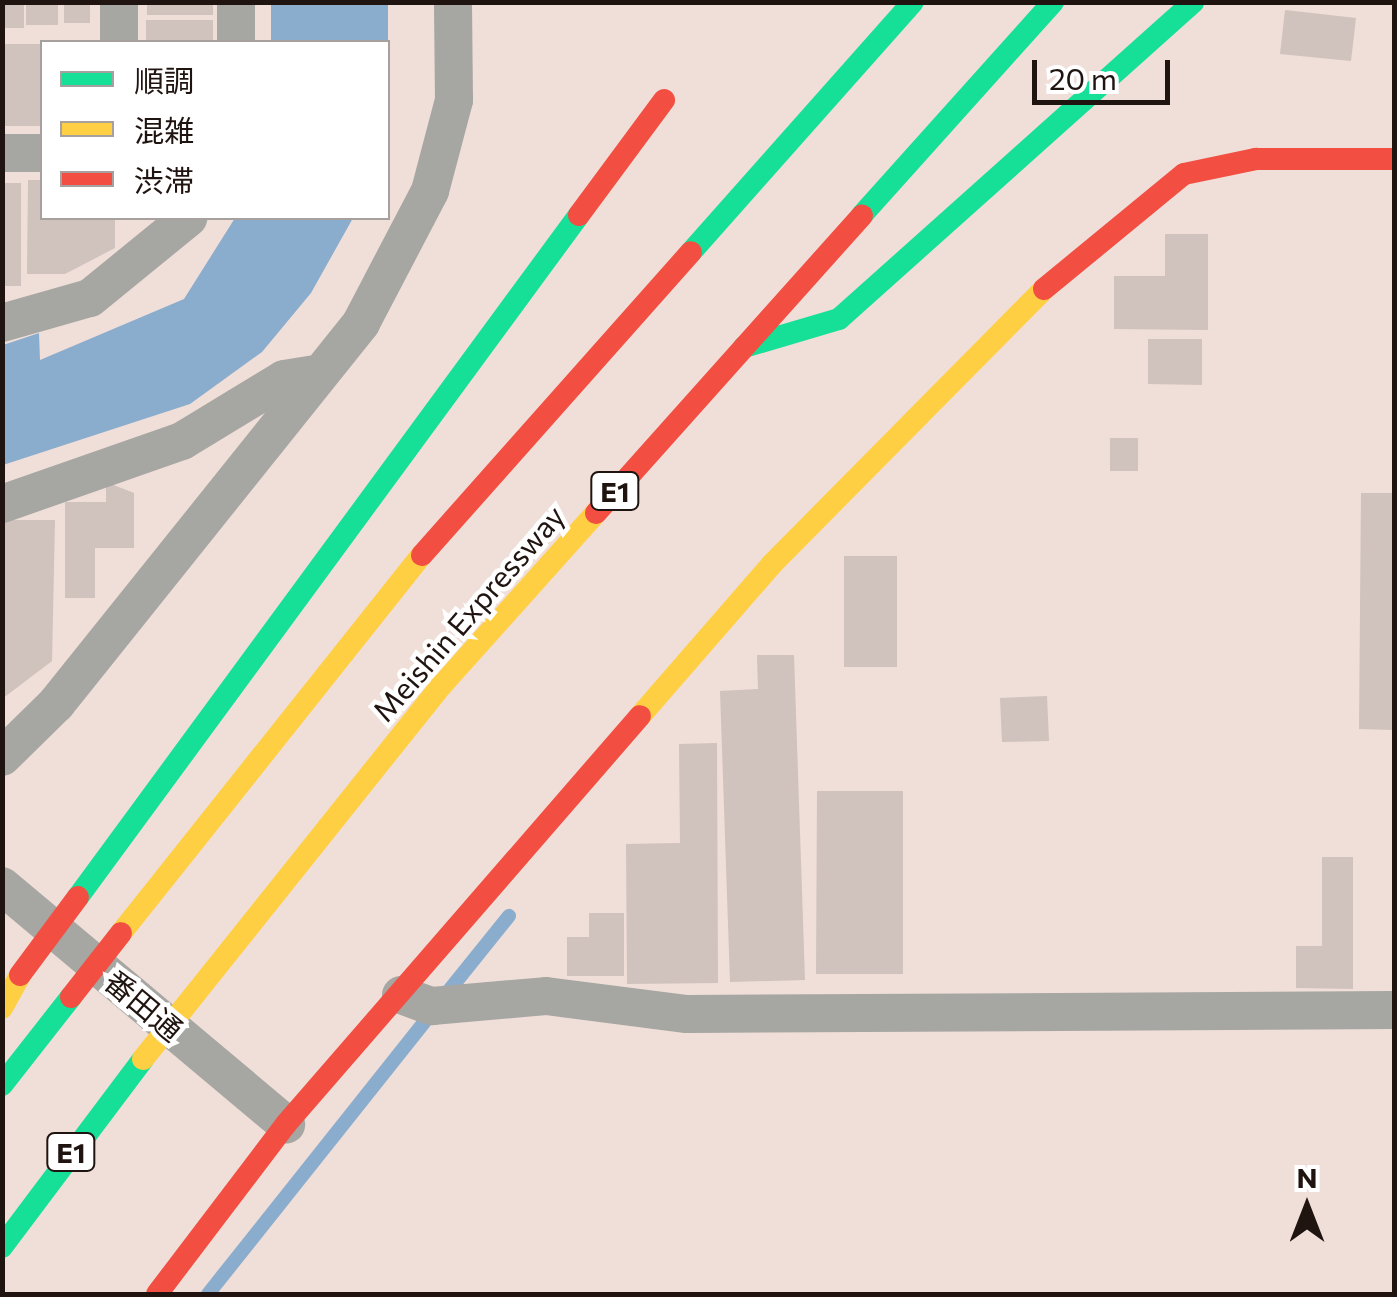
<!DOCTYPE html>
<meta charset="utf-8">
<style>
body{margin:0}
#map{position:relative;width:1397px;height:1297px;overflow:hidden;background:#f0ded8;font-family:Commissioner,"Noto Sans JP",sans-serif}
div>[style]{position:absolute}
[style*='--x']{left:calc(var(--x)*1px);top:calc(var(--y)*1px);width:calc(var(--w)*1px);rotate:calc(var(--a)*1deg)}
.water>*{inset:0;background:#8aadcd}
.stream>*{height:14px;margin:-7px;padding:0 7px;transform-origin:7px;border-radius:7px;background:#8aadcd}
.building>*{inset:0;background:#d0c2bd}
.street>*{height:38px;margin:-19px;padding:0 19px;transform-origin:19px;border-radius:19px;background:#a6a6a2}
.fast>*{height:22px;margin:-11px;padding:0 11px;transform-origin:11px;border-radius:11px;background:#16e098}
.slow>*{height:22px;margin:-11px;padding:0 11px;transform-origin:11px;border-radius:11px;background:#ffcf43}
.jam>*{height:22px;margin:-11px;padding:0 11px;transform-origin:11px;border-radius:11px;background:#f24e42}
.slow-bridge>*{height:22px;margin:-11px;padding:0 11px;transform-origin:11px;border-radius:11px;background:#ffcf43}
.jam-bridge>*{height:22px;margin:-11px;padding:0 11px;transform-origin:11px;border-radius:11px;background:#f24e42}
span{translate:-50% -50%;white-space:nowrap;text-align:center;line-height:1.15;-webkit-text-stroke:9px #fff;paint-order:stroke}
.shield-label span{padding:2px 8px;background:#fff;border:2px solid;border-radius:8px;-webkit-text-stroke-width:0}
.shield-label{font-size:28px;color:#201410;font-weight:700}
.street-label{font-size:30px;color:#201410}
.frame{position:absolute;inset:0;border:5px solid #201410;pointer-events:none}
.legend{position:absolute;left:40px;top:40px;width:350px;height:180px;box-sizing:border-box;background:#fff;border:2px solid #a6a19f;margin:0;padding:12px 18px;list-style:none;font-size:30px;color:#201410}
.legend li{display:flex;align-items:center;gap:20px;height:50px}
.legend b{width:50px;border:2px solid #a6a19f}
.north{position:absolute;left:1257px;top:1157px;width:100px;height:100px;-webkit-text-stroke:8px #fff;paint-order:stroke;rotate:0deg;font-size:28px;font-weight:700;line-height:40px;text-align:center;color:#201410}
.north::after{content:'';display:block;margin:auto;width:35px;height:45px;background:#201410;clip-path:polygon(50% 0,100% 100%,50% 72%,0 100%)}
.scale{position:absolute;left:1032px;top:60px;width:138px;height:45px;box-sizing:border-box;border:5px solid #201410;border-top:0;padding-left:12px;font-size:30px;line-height:35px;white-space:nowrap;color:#201410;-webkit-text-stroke:8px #fff;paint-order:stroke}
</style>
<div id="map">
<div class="water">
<i style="clip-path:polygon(271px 3px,388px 3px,388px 43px,271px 42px)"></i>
<i style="clip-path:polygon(235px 218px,353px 218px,311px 293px,262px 352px,190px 404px,3px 465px,3px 345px,39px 333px,40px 360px,184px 299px)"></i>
</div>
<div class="stream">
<i style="--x:447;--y:993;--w:99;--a:-51.2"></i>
<i style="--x:208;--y:1294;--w:352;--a:-51.5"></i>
</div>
<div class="building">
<i style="clip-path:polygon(2px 2px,24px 2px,24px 28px,2px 28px)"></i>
<i style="clip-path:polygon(26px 2px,58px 2px,58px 25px,26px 25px)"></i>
<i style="clip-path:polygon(64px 2px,90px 2px,90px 23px,64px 23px)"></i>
<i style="clip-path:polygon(147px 2px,213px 2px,213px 15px,147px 15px)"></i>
<i style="clip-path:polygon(1285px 10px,1356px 18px,1351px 61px,1280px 54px)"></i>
<i style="clip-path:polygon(146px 20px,213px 20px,213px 42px,146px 42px)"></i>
<i style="clip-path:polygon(2px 44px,42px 44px,42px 126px,2px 126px)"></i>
<i style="clip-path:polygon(28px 180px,42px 180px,42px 218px,115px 218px,115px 248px,65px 274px,27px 274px)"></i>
<i style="clip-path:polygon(2px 183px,21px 183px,21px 286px,2px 286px)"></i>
<i style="clip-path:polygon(1165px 234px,1208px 234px,1208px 330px,1114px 329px,1114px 276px,1165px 276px)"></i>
<i style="clip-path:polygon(1148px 339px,1202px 339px,1202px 385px,1148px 384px)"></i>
<i style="clip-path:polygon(1110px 438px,1138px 438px,1138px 471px,1110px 471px)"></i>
<i style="clip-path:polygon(106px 482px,134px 493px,134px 548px,95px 548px,95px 598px,65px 598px,65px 502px,106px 502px)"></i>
<i style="clip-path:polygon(1361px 493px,1394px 493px,1394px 730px,1359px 729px)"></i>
<i style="clip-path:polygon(2px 520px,55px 520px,52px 661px,2px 699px)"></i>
<i style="clip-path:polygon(844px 556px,897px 556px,897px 667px,844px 667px)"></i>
<i style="clip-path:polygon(757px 655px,794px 655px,805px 980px,730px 982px,720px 691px,758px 689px)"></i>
<i style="clip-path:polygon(1047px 696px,1049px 741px,1002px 742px,1000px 698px)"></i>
<i style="clip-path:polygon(717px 743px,718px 983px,627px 984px,626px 844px,680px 843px,679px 744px)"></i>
<i style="clip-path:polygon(817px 791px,903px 791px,903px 974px,816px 974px)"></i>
<i style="clip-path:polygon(1322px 857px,1353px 857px,1353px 989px,1296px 988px,1296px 946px,1322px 946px)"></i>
<i style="clip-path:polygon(589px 913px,624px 913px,624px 976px,567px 976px,567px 937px,589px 937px)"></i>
</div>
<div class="street">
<i style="--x:236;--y:2;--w:40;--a:90"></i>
<i style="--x:119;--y:42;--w:40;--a:-90"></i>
<i style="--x:2;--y:153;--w:40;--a:0"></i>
<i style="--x:2;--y:323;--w:91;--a:-15.9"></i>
<i style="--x:90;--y:298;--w:127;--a:-39.2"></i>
<i style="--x:2;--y:504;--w:191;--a:-19.3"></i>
<i style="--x:182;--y:441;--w:119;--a:-31.3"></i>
<i style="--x:284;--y:379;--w:33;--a:-9"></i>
<i style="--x:2;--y:757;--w:76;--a:-44.5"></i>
<i style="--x:56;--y:704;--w:488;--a:-51.3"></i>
<i style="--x:361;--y:323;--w:149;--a:-62.4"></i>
<i style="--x:430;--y:191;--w:94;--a:-75.2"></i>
<i style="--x:454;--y:100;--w:98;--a:-90.6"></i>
<i style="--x:2;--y:886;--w:371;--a:40"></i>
<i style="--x:401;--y:995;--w:33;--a:20"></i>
<i style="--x:432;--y:1006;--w:114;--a:-5"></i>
<i style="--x:546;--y:996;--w:142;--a:7.3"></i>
<i style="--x:687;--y:1014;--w:707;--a:-0.32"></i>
</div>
<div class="fast">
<i style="--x:862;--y:215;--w:286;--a:-48.1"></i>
<i style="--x:691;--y:252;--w:334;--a:-48.4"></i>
<i style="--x:744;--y:347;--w:99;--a:-16.4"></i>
<i style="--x:839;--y:319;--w:475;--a:-41.8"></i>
<i style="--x:78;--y:897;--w:846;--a:-53.7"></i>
<i style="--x:2;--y:1085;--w:112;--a:-51.9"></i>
<i style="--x:2;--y:1247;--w:235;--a:-53.1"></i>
</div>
<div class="slow">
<i style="--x:640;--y:716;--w:201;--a:-49"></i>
<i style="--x:772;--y:564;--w:387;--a:-45.3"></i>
<i style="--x:121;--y:933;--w:483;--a:-51.5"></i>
<i style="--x:195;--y:994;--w:396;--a:-51.4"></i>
<i style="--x:442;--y:685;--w:231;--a:-48.2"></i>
<i style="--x:2;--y:1008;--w:38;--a:-61"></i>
</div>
<div class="jam">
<i style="--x:579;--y:215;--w:143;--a:-53.5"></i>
<i style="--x:1044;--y:289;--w:181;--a:-39.4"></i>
<i style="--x:1184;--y:174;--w:74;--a:-11.8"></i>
<i style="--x:1256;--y:159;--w:138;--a:0"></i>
<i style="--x:596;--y:513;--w:399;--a:-48.2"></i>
<i style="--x:422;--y:555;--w:405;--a:-48.4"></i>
<i style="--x:157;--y:1294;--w:213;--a:-52.8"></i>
<i style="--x:286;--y:1124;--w:540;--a:-49.05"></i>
</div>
<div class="slow-bridge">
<i style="--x:143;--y:1059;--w:83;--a:-51.3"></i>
</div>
<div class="jam-bridge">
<i style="--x:20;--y:975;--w:97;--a:-53.4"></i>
<i style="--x:71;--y:997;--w:81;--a:-52"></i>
</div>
<div class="shield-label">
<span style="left:615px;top:491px">E1</span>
<span style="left:71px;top:1152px">E1</span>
</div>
<div class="street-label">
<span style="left:468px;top:613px;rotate:-49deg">Meishin Expressway</span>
<span style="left:144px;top:1005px;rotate:40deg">番田通</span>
</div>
<div class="frame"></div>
<ul class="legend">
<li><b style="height:12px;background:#16e098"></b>順調</li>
<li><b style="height:12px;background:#ffcf43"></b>混雑</li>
<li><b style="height:12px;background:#f24e42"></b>渋滞</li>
</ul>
<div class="north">N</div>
<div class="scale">20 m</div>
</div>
